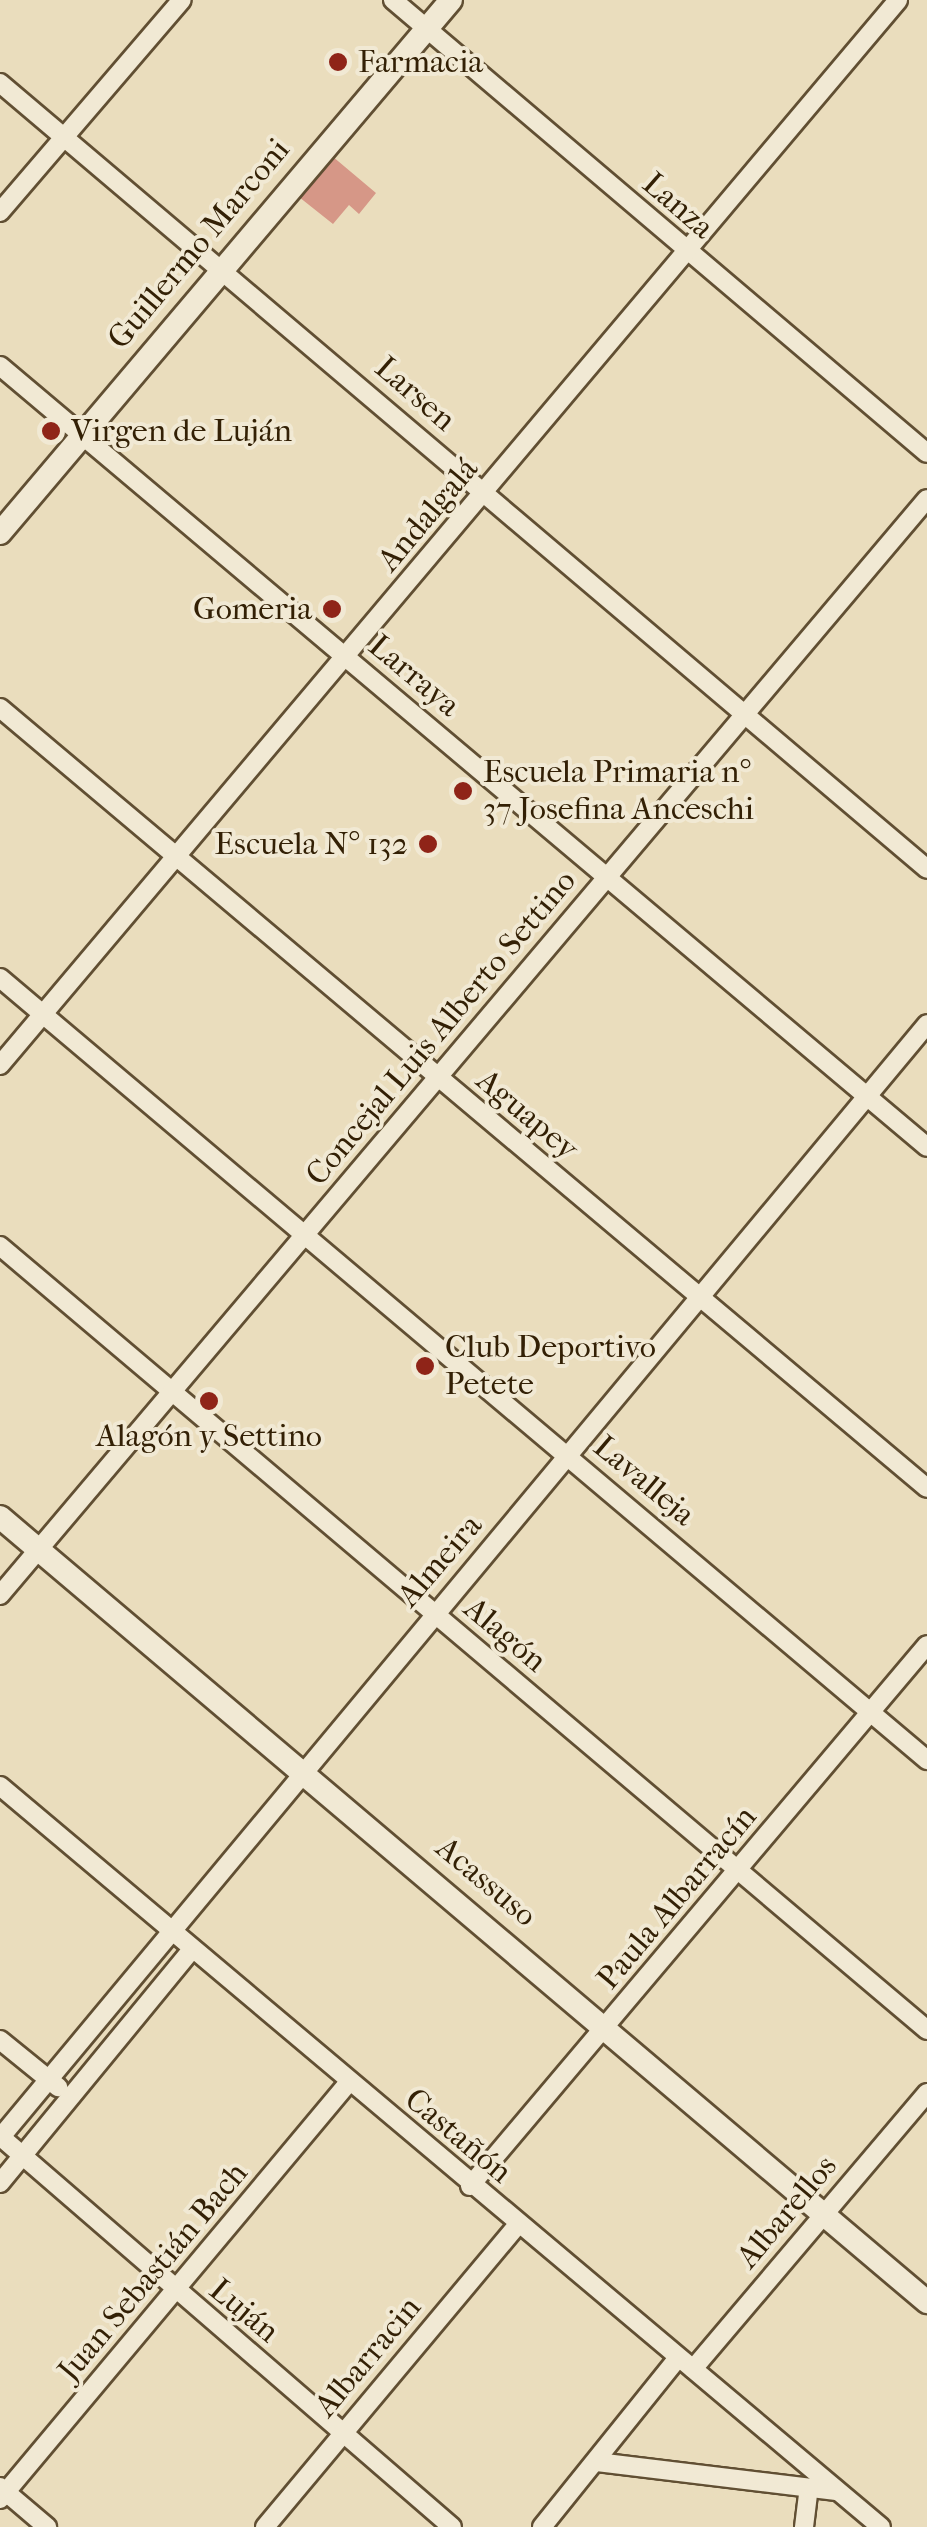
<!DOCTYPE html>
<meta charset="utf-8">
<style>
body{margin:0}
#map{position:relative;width:927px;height:2527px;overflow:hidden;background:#eaddbd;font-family:"IM FELL French Canon",serif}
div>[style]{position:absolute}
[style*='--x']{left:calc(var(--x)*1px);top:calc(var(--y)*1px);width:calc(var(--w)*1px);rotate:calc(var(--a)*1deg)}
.building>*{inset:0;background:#d69787}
.roads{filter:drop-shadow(2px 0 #614f33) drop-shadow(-2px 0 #614f33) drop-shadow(0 2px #614f33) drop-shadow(0 -2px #614f33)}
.minor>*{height:18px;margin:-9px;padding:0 9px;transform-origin:9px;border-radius:9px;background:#f1e9d4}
.tertiary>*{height:22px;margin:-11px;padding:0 11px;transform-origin:11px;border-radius:11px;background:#f1e9d4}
.dots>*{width:28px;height:28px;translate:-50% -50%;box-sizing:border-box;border:5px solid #f1e9d4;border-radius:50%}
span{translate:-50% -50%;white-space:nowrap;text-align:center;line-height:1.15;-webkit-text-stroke:8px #f1e9d4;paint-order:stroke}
.poi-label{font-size:32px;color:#332005}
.left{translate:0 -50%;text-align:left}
.right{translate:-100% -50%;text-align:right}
.street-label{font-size:32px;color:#332005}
</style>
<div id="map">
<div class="building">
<i style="clip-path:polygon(332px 156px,376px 193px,359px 214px,349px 205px,333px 224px,299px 197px)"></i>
</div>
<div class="roads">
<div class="minor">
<i style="--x:393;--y:0;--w:700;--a:40.31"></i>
<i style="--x:0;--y:83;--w:1215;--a:40.29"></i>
<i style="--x:0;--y:212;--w:279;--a:-49.4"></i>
<i style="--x:0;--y:366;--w:1212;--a:40.11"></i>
<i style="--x:0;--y:708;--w:1211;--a:40.08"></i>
<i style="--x:0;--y:978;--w:1213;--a:40.15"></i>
<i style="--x:0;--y:1065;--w:1393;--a:-49.86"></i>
<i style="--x:0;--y:1246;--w:1214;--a:40.22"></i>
<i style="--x:0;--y:1595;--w:1435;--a:-49.78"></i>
<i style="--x:0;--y:1786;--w:1151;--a:40.07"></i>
<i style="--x:0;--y:2040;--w:75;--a:39"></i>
<i style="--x:1;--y:2137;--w:596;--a:40.85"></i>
<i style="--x:0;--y:2138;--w:1449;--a:-50.23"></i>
<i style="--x:0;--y:2183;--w:303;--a:-50.6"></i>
<i style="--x:470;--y:2186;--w:708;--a:-49.81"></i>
<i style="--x:693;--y:2369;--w:362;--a:-49.7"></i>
<i style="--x:597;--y:2462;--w:241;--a:6.9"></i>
<i style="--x:0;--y:2487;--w:62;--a:40.4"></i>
<i style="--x:0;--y:2499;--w:544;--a:-50.07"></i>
<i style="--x:265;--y:2527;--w:393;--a:-50.1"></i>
<i style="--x:542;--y:2527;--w:217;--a:-51.2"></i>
<i style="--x:804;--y:2527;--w:35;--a:-83"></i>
</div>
<div class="tertiary">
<i style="--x:0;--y:533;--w:698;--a:-49.76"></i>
<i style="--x:0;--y:1517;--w:1215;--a:40.26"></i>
</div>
</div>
<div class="dots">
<i style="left:338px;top:62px;background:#8f2418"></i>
<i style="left:51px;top:431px;background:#8f2418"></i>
<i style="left:332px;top:609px;background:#8f2418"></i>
<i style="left:463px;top:791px;background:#8f2418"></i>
<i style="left:428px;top:844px;background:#8f2418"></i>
<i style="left:425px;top:1366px;background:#8f2418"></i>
<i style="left:209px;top:1401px;background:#8f2418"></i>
</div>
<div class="poi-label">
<span class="left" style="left:358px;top:62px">Farmacia</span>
<span class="left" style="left:71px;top:431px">Virgen de Luján</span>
<span class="right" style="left:312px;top:609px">Gomeria</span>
<span class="left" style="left:483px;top:791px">Escuela Primaria n°<br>37 Josefina Anceschi</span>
<span class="right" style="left:408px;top:844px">Escuela N° 132</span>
<span class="left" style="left:445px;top:1366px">Club Deportivo<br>Petete</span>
<span style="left:209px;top:1436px">Alagón y Settino</span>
</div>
<div class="street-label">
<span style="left:678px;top:206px;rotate:41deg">Lanza</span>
<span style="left:199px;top:244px;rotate:-50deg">Guillermo Marconi</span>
<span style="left:415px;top:394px;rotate:41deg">Larsen</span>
<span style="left:428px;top:515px;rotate:-50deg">Andalgalá</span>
<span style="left:414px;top:676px;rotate:40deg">Larraya</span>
<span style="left:441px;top:1028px;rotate:-50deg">Concejal Luis Alberto Settino</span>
<span style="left:527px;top:1115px;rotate:40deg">Aguapey</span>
<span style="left:644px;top:1481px;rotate:40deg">Lavalleja</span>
<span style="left:440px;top:1561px;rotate:-49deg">Almeira</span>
<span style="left:505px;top:1635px;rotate:40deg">Alagón</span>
<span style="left:486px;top:1882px;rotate:40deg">Acassuso</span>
<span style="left:677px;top:1898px;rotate:-50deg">Paula Albarracín</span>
<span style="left:458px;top:2136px;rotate:40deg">Castañón</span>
<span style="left:787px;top:2212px;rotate:-50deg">Albarellos</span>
<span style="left:153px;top:2272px;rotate:-50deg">Juan Sebastián Bach</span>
<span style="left:244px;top:2311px;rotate:40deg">Luján</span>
<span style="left:368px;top:2357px;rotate:-50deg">Albarracin</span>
</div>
</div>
